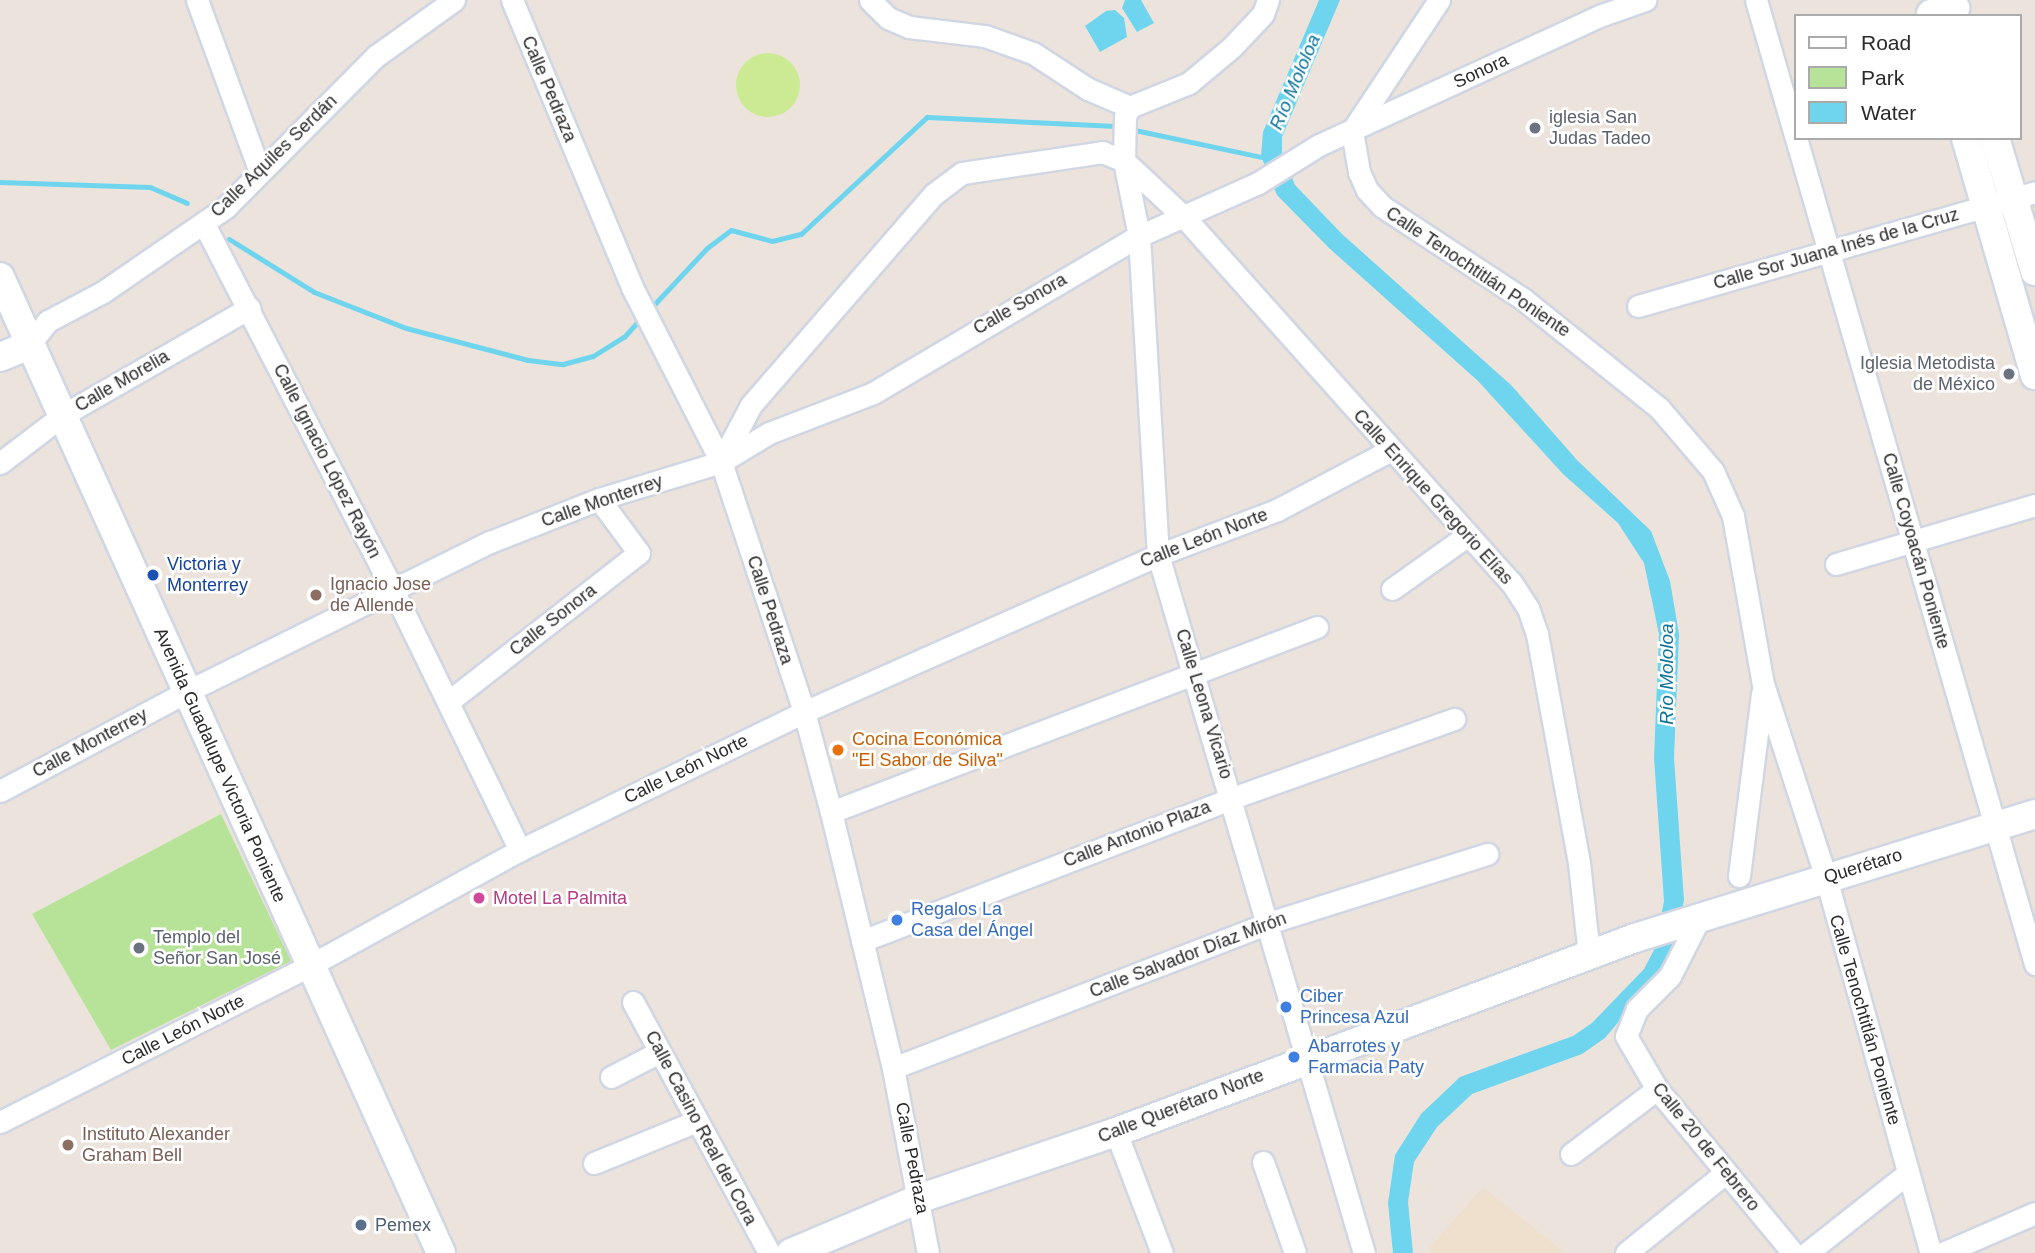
<!DOCTYPE html>
<meta charset="utf-8">
<style>
body{margin:0}
#map{position:relative;width:2035px;height:1253px;overflow:hidden;background:#ece4dc;font-family:Arial,sans-serif}
div>[style]{position:absolute}
[style*='--x']{left:calc(var(--x)*1px);top:calc(var(--y)*1px);width:calc(var(--w)*1px);rotate:calc(var(--a)*1deg)}
.education>*{inset:0;background:#eee0cc}
.green>*{inset:0;background:#b7e399}
.pitch>*{inset:0;background:#ccea94}
.round{border-radius:50%}
.water>*{inset:0;background:#6fd5ee}
.stream>*{height:5px;margin:-2.5px;padding:0 2.5px;transform-origin:2.5px;border-radius:2.5px;background:#6fd5ee}
.roads{filter:drop-shadow(2px 0 #d1d6e3) drop-shadow(-2px 0 #d1d6e3) drop-shadow(0 2px #d1d6e3) drop-shadow(0 -2px #d1d6e3)}
.street>*{height:21px;margin:-10.5px;padding:0 10.5px;transform-origin:10.5px;border-radius:10.5px;background:#fff}
.secondary>*{height:28px;margin:-14px;padding:0 14px;transform-origin:14px;border-radius:14px;background:#fff}
.dots>*{width:19px;height:19px;translate:-50% -50%;box-sizing:border-box;border:4px solid #fff;border-radius:50%}
span{translate:-50% -50%;white-space:nowrap;text-align:center;line-height:1.15;-webkit-text-stroke:5px #fff;paint-order:stroke}
.street-label{font-size:18px;color:#2a2a2a}
.worship-label{font-size:18px;color:#5b616d}
.left{translate:0 -50%;text-align:left}
.right{translate:-100% -50%;text-align:right}
.transit-label{font-size:18px;color:#164399}
.education-label{font-size:18px;color:#785e54}
.food-label{font-size:18px;color:#c56008}
.hotel-label{font-size:18px;color:#b23c85}
.shop-label{font-size:18px;color:#366cbe}
.service-label{font-size:18px;color:#4e5e75}
.water-label{font-size:19px;color:#0e749b;font-style:italic}
.legend{position:absolute;left:1794px;top:14px;width:228px;height:126px;box-sizing:border-box;background:#fff;border:2px solid #aaa;margin:0;padding:9px 12px;list-style:none;font-size:21px;color:#2a2a2a}
.legend li{display:flex;align-items:center;gap:14px;height:35px}
.legend b{width:35px;border:2px solid #aaa}
</style>
<div id="map">
<div class="education">
<i style="clip-path:polygon(1483px 1187px,1565px 1253px,1430px 1253px,1431px 1246px)"></i>
</div>
<div class="green">
<i style="clip-path:polygon(221px 814px,291px 961px,111px 1050px,32px 914px)"></i>
</div>
<div class="pitch">
<i class="round" style="left:736px;top:53px;width:64px;height:64px"></i>
</div>
<div class="water">
<i style="clip-path:polygon(1125px 0,1141px 0,1154px 23px,1137px 32px,1122px 8px)"></i>
<i style="clip-path:polygon(1319px 0,1340px 0,1282px 137px,1282px 153px,1295px 185px,1342px 234px,1511px 385px,1577px 460px,1651px 531px,1670px 581px,1679px 634px,1674px 758px,1684px 900px,1674px 956px,1605px 1038px,1582px 1054px,1472px 1094px,1437px 1127px,1414px 1162px,1408px 1202px,1413px 1253px,1393px 1253px,1388px 1203px,1395px 1155px,1421px 1114px,1460px 1077px,1573px 1036px,1592px 1023px,1644px 969px,1655px 948px,1664px 901px,1654px 758px,1659px 634px,1644px 563px,1618px 523px,1563px 474px,1478px 381px,1329px 248px,1277px 195px,1261px 156px,1263px 132px)"></i>
<i style="clip-path:polygon(1115px 10px,1124px 18px,1127px 37px,1100px 52px,1085px 26px,1106px 11px)"></i>
</div>
<div class="stream">
<i style="--x:1130;--y:129;--w:140;--a:12"></i>
<i style="--x:0;--y:182;--w:150;--a:1.9"></i>
<i style="--x:150;--y:187;--w:40;--a:23.4"></i>
<i style="--x:229;--y:239;--w:100;--a:31.9"></i>
<i style="--x:314;--y:292;--w:99;--a:21.4"></i>
<i style="--x:406;--y:328;--w:126;--a:14.7"></i>
<i style="--x:528;--y:360;--w:35;--a:7"></i>
<i style="--x:563;--y:364;--w:31;--a:-15"></i>
<i style="--x:593;--y:356;--w:36;--a:-32"></i>
<i style="--x:624;--y:337;--w:27;--a:-48"></i>
<i style="--x:649;--y:310;--w:85;--a:-46.9"></i>
<i style="--x:707;--y:248;--w:30;--a:-37"></i>
<i style="--x:731;--y:230;--w:42;--a:15"></i>
<i style="--x:772;--y:241;--w:30;--a:-14"></i>
<i style="--x:801;--y:234;--w:172;--a:-42.9"></i>
<i style="--x:927;--y:117;--w:194;--a:2.7"></i>
</div>
<div class="roads">
<div class="street">
<i style="--x:197;--y:0;--w:183;--a:69.9"></i>
<i style="--x:512;--y:0;--w:311;--a:67.3"></i>
<i style="--x:632;--y:287;--w:196;--a:63"></i>
<i style="--x:721;--y:462;--w:263;--a:71.6"></i>
<i style="--x:804;--y:712;--w:104;--a:74.9"></i>
<i style="--x:831;--y:812;--w:263;--a:76.4"></i>
<i style="--x:893;--y:1068;--w:188;--a:79.3"></i>
<i style="--x:870;--y:0;--w:25;--a:45"></i>
<i style="--x:888;--y:18;--w:23;--a:23"></i>
<i style="--x:909;--y:27;--w:77;--a:6.8"></i>
<i style="--x:985;--y:36;--w:51;--a:19.5"></i>
<i style="--x:1033;--y:53;--w:66;--a:33.2"></i>
<i style="--x:1088;--y:89;--w:46;--a:23.2"></i>
<i style="--x:1268;--y:0;--w:15;--a:110"></i>
<i style="--x:1263;--y:14;--w:45;--a:133.2"></i>
<i style="--x:1232;--y:47;--w:56;--a:140.1"></i>
<i style="--x:1189;--y:83;--w:64;--a:157.9"></i>
<i style="--x:1130;--y:107;--w:10;--a:119"></i>
<i style="--x:1125;--y:116;--w:45;--a:91.3"></i>
<i style="--x:1124;--y:161;--w:76;--a:78.7"></i>
<i style="--x:1139;--y:236;--w:320;--a:86.6"></i>
<i style="--x:1158;--y:555;--w:728;--a:73.56"></i>
<i style="--x:1439;--y:0;--w:157;--a:123.6"></i>
<i style="--x:1352;--y:131;--w:42;--a:80.3"></i>
<i style="--x:1359;--y:172;--w:20;--a:66"></i>
<i style="--x:1367;--y:190;--w:23;--a:47"></i>
<i style="--x:1383;--y:207;--w:168;--a:33.3"></i>
<i style="--x:1523;--y:299;--w:174;--a:38.7"></i>
<i style="--x:1659;--y:408;--w:83;--a:49.4"></i>
<i style="--x:1713;--y:471;--w:49;--a:66"></i>
<i style="--x:1733;--y:516;--w:171;--a:79.9"></i>
<i style="--x:1763;--y:684;--w:204;--a:72"></i>
<i style="--x:1826;--y:878;--w:389;--a:74.4"></i>
<i style="--x:1756;--y:0;--w:141;--a:73.9"></i>
<i style="--x:1796;--y:138;--w:860;--a:73.86"></i>
<i style="--x:204;--y:224;--w:410;--a:62.7"></i>
<i style="--x:392;--y:588;--w:292;--a:64"></i>
<i style="--x:1638;--y:306;--w:413;--a:-16"></i>
<i style="--x:29;--y:345;--w:31;--a:-52"></i>
<i style="--x:48;--y:321;--w:62;--a:-27.8"></i>
<i style="--x:103;--y:292;--w:150;--a:-34.6"></i>
<i style="--x:226;--y:207;--w:213;--a:-45.2"></i>
<i style="--x:376;--y:56;--w:96;--a:-35.7"></i>
<i style="--x:722;--y:460;--w:62;--a:-62.2"></i>
<i style="--x:751;--y:405;--w:279;--a:-49.1"></i>
<i style="--x:934;--y:194;--w:35;--a:-37"></i>
<i style="--x:962;--y:173;--w:142;--a:-8.5"></i>
<i style="--x:1102;--y:152;--w:24;--a:22"></i>
<i style="--x:1124;--y:161;--w:83;--a:43.1"></i>
<i style="--x:1185;--y:218;--w:489;--a:48.2"></i>
<i style="--x:1511;--y:582;--w:31;--a:57"></i>
<i style="--x:1528;--y:608;--w:28;--a:71"></i>
<i style="--x:1537;--y:634;--w:233;--a:79.6"></i>
<i style="--x:1579;--y:863;--w:93;--a:83.8"></i>
<i style="--x:0;--y:463;--w:79;--a:-37.3"></i>
<i style="--x:63;--y:415;--w:215;--a:-29.9"></i>
<i style="--x:1836;--y:564;--w:208;--a:-16.5"></i>
<i style="--x:1392;--y:589;--w:93;--a:-35.4"></i>
<i style="--x:448;--y:702;--w:242;--a:-38"></i>
<i style="--x:639;--y:553;--w:67;--a:-126.5"></i>
<i style="--x:0;--y:791;--w:213;--a:-28"></i>
<i style="--x:188;--y:691;--w:337;--a:-26.3"></i>
<i style="--x:490;--y:542;--w:117;--a:-21.5"></i>
<i style="--x:599;--y:499;--w:127;--a:-16.9"></i>
<i style="--x:721;--y:462;--w:56;--a:-31.1"></i>
<i style="--x:769;--y:433;--w:111;--a:-21"></i>
<i style="--x:873;--y:393;--w:309;--a:-30.6"></i>
<i style="--x:1139;--y:236;--w:130;--a:-24"></i>
<i style="--x:1258;--y:183;--w:72;--a:-31.9"></i>
<i style="--x:1319;--y:145;--w:311;--a:-24.7"></i>
<i style="--x:1602;--y:15;--w:46;--a:-19.2"></i>
<i style="--x:831;--y:812;--w:520;--a:-20.84"></i>
<i style="--x:1739;--y:876;--w:184;--a:-82.8"></i>
<i style="--x:1700;--y:917;--w:66;--a:117"></i>
<i style="--x:1670;--y:976;--w:47;--a:135"></i>
<i style="--x:1637;--y:1009;--w:29;--a:112"></i>
<i style="--x:1626;--y:1036;--w:61;--a:59.7"></i>
<i style="--x:1657;--y:1089;--w:213;--a:50.3"></i>
<i style="--x:862;--y:941;--w:397;--a:-21.1"></i>
<i style="--x:1232;--y:798;--w:236;--a:-19.6"></i>
<i style="--x:633;--y:1002;--w:285;--a:61.5"></i>
<i style="--x:893;--y:1068;--w:402;--a:-21.1"></i>
<i style="--x:1268;--y:923;--w:230;--a:-17.5"></i>
<i style="--x:611;--y:1077;--w:54;--a:-27.5"></i>
<i style="--x:0;--y:1122;--w:346;--a:-26.8"></i>
<i style="--x:309;--y:966;--w:241;--a:-28.8"></i>
<i style="--x:520;--y:850;--w:316;--a:-25.9"></i>
<i style="--x:804;--y:712;--w:387;--a:-23.9"></i>
<i style="--x:1158;--y:555;--w:127;--a:-20.7"></i>
<i style="--x:1277;--y:510;--w:127;--a:-27.8"></i>
<i style="--x:1116;--y:1132;--w:129;--a:69.2"></i>
<i style="--x:1571;--y:1154;--w:108;--a:-37.1"></i>
<i style="--x:1263;--y:1162;--w:96;--a:70.6"></i>
<i style="--x:594;--y:1163;--w:111;--a:-22.2"></i>
<i style="--x:1626;--y:1253;--w:127;--a:-38.9"></i>
<i style="--x:1807;--y:1253;--w:129;--a:-38.4"></i>
<i style="--x:1943;--y:1253;--w:100;--a:-23.5"></i>
</div>
<div class="secondary">
<i style="--x:1931;--y:14;--w:25;--a:-14"></i>
<i style="--x:1966;--y:138;--w:247;--a:73.8"></i>
<i style="--x:1995;--y:138;--w:139;--a:73.3"></i>
<i style="--x:0;--y:277;--w:1071;--a:65.68"></i>
<i style="--x:0;--y:357;--w:31;--a:-22"></i>
<i style="--x:791;--y:1253;--w:141;--a:-22.9"></i>
<i style="--x:921;--y:1198;--w:206;--a:-18.7"></i>
<i style="--x:1116;--y:1132;--w:554;--a:-20.5"></i>
<i style="--x:1635;--y:938;--w:419;--a:-17.2"></i>
</div>
</div>
<div class="dots">
<i style="left:1535px;top:128px;background:#6b7280"></i>
<i style="left:2009px;top:374px;background:#6b7280"></i>
<i style="left:153px;top:575px;background:#1a4fb4"></i>
<i style="left:316px;top:595px;background:#8d6e63"></i>
<i style="left:838px;top:750px;background:#e8710a"></i>
<i style="left:479px;top:898px;background:#d1479c"></i>
<i style="left:897px;top:920px;background:#3f7fe0"></i>
<i style="left:139px;top:948px;background:#6b7280"></i>
<i style="left:1286px;top:1007px;background:#3f7fe0"></i>
<i style="left:1294px;top:1057px;background:#3f7fe0"></i>
<i style="left:68px;top:1145px;background:#8d6e63"></i>
<i style="left:361px;top:1225px;background:#5c6f8a"></i>
</div>
<div class="street-label">
<span style="left:1481px;top:71px;rotate:-25deg">Sonora</span>
<span style="left:549px;top:89px;rotate:67deg">Calle Pedraza</span>
<span style="left:274px;top:156px;rotate:-44deg">Calle Aquiles Serdán</span>
<span style="left:1836px;top:249px;rotate:-16deg">Calle Sor Juana Inés de la Cruz</span>
<span style="left:1478px;top:272px;rotate:34deg">Calle Tenochtitlán Poniente</span>
<span style="left:1020px;top:304px;rotate:-30deg">Calle Sonora</span>
<span style="left:122px;top:381px;rotate:-30deg">Calle Morelia</span>
<span style="left:327px;top:461px;rotate:63deg">Calle Ignacio López Rayón</span>
<span style="left:1433px;top:497px;rotate:48deg">Calle Enrique Gregorio Elías</span>
<span style="left:602px;top:501px;rotate:-19deg">Calle Monterrey</span>
<span style="left:1204px;top:538px;rotate:-21deg">Calle León Norte</span>
<span style="left:1916px;top:551px;rotate:74deg">Calle Coyoacán Poniente</span>
<span style="left:770px;top:610px;rotate:72deg">Calle Pedraza</span>
<span style="left:553px;top:620px;rotate:-38deg">Calle Sonora</span>
<span style="left:1204px;top:704px;rotate:73deg">Calle Leona Vicario</span>
<span style="left:90px;top:743px;rotate:-28deg">Calle Monterrey</span>
<span style="left:220px;top:765px;rotate:66deg">Avenida Guadalupe Victoria Poniente</span>
<span style="left:686px;top:769px;rotate:-26deg">Calle León Norte</span>
<span style="left:1137px;top:834px;rotate:-21deg">Calle Antonio Plaza</span>
<span style="left:1863px;top:866px;rotate:-17deg">Querétaro</span>
<span style="left:1188px;top:955px;rotate:-21deg">Calle Salvador Díaz Mirón</span>
<span style="left:1865px;top:1020px;rotate:74deg">Calle Tenochtitlán Poniente</span>
<span style="left:183px;top:1030px;rotate:-27deg">Calle León Norte</span>
<span style="left:1181px;top:1106px;rotate:-21deg">Calle Querétaro Norte</span>
<span style="left:701px;top:1128px;rotate:62deg">Calle Casino Real del Cora</span>
<span style="left:1706px;top:1147px;rotate:51deg">Calle 20 de Febrero</span>
<span style="left:912px;top:1158px;rotate:79deg">Calle Pedraza</span>
</div>
<div class="worship-label">
<span class="left" style="left:1549px;top:128px">iglesia San<br>Judas Tadeo</span>
<span class="right" style="left:1995px;top:374px">Iglesia Metodista<br>de México</span>
<span class="left" style="left:153px;top:948px">Templo del<br>Señor San José</span>
</div>
<div class="transit-label">
<span class="left" style="left:167px;top:575px">Victoria y<br>Monterrey</span>
</div>
<div class="education-label">
<span class="left" style="left:330px;top:595px">Ignacio Jose<br>de Allende</span>
<span class="left" style="left:82px;top:1145px">Instituto Alexander<br>Graham Bell</span>
</div>
<div class="food-label">
<span class="left" style="left:852px;top:750px">Cocina Económica<br>"El Sabor de Silva"</span>
</div>
<div class="hotel-label">
<span class="left" style="left:493px;top:898px">Motel La Palmita</span>
</div>
<div class="shop-label">
<span class="left" style="left:911px;top:920px">Regalos La<br>Casa del Ángel</span>
<span class="left" style="left:1300px;top:1007px">Ciber<br>Princesa Azul</span>
<span class="left" style="left:1308px;top:1057px">Abarrotes y<br>Farmacia Paty</span>
</div>
<div class="service-label">
<span class="left" style="left:375px;top:1225px">Pemex</span>
</div>
<div class="water-label">
<span style="left:1295px;top:82px;rotate:-67deg">Río Mololoa</span>
<span style="left:1667px;top:674px;rotate:-90deg">Río Mololoa</span>
</div>
<ul class="legend">
<li><b style="height:9px;background:#fff"></b>Road</li>
<li><b style="height:19px;background:#b7e399"></b>Park</li>
<li><b style="height:19px;background:#6fd5ee"></b>Water</li>
</ul>
</div>
